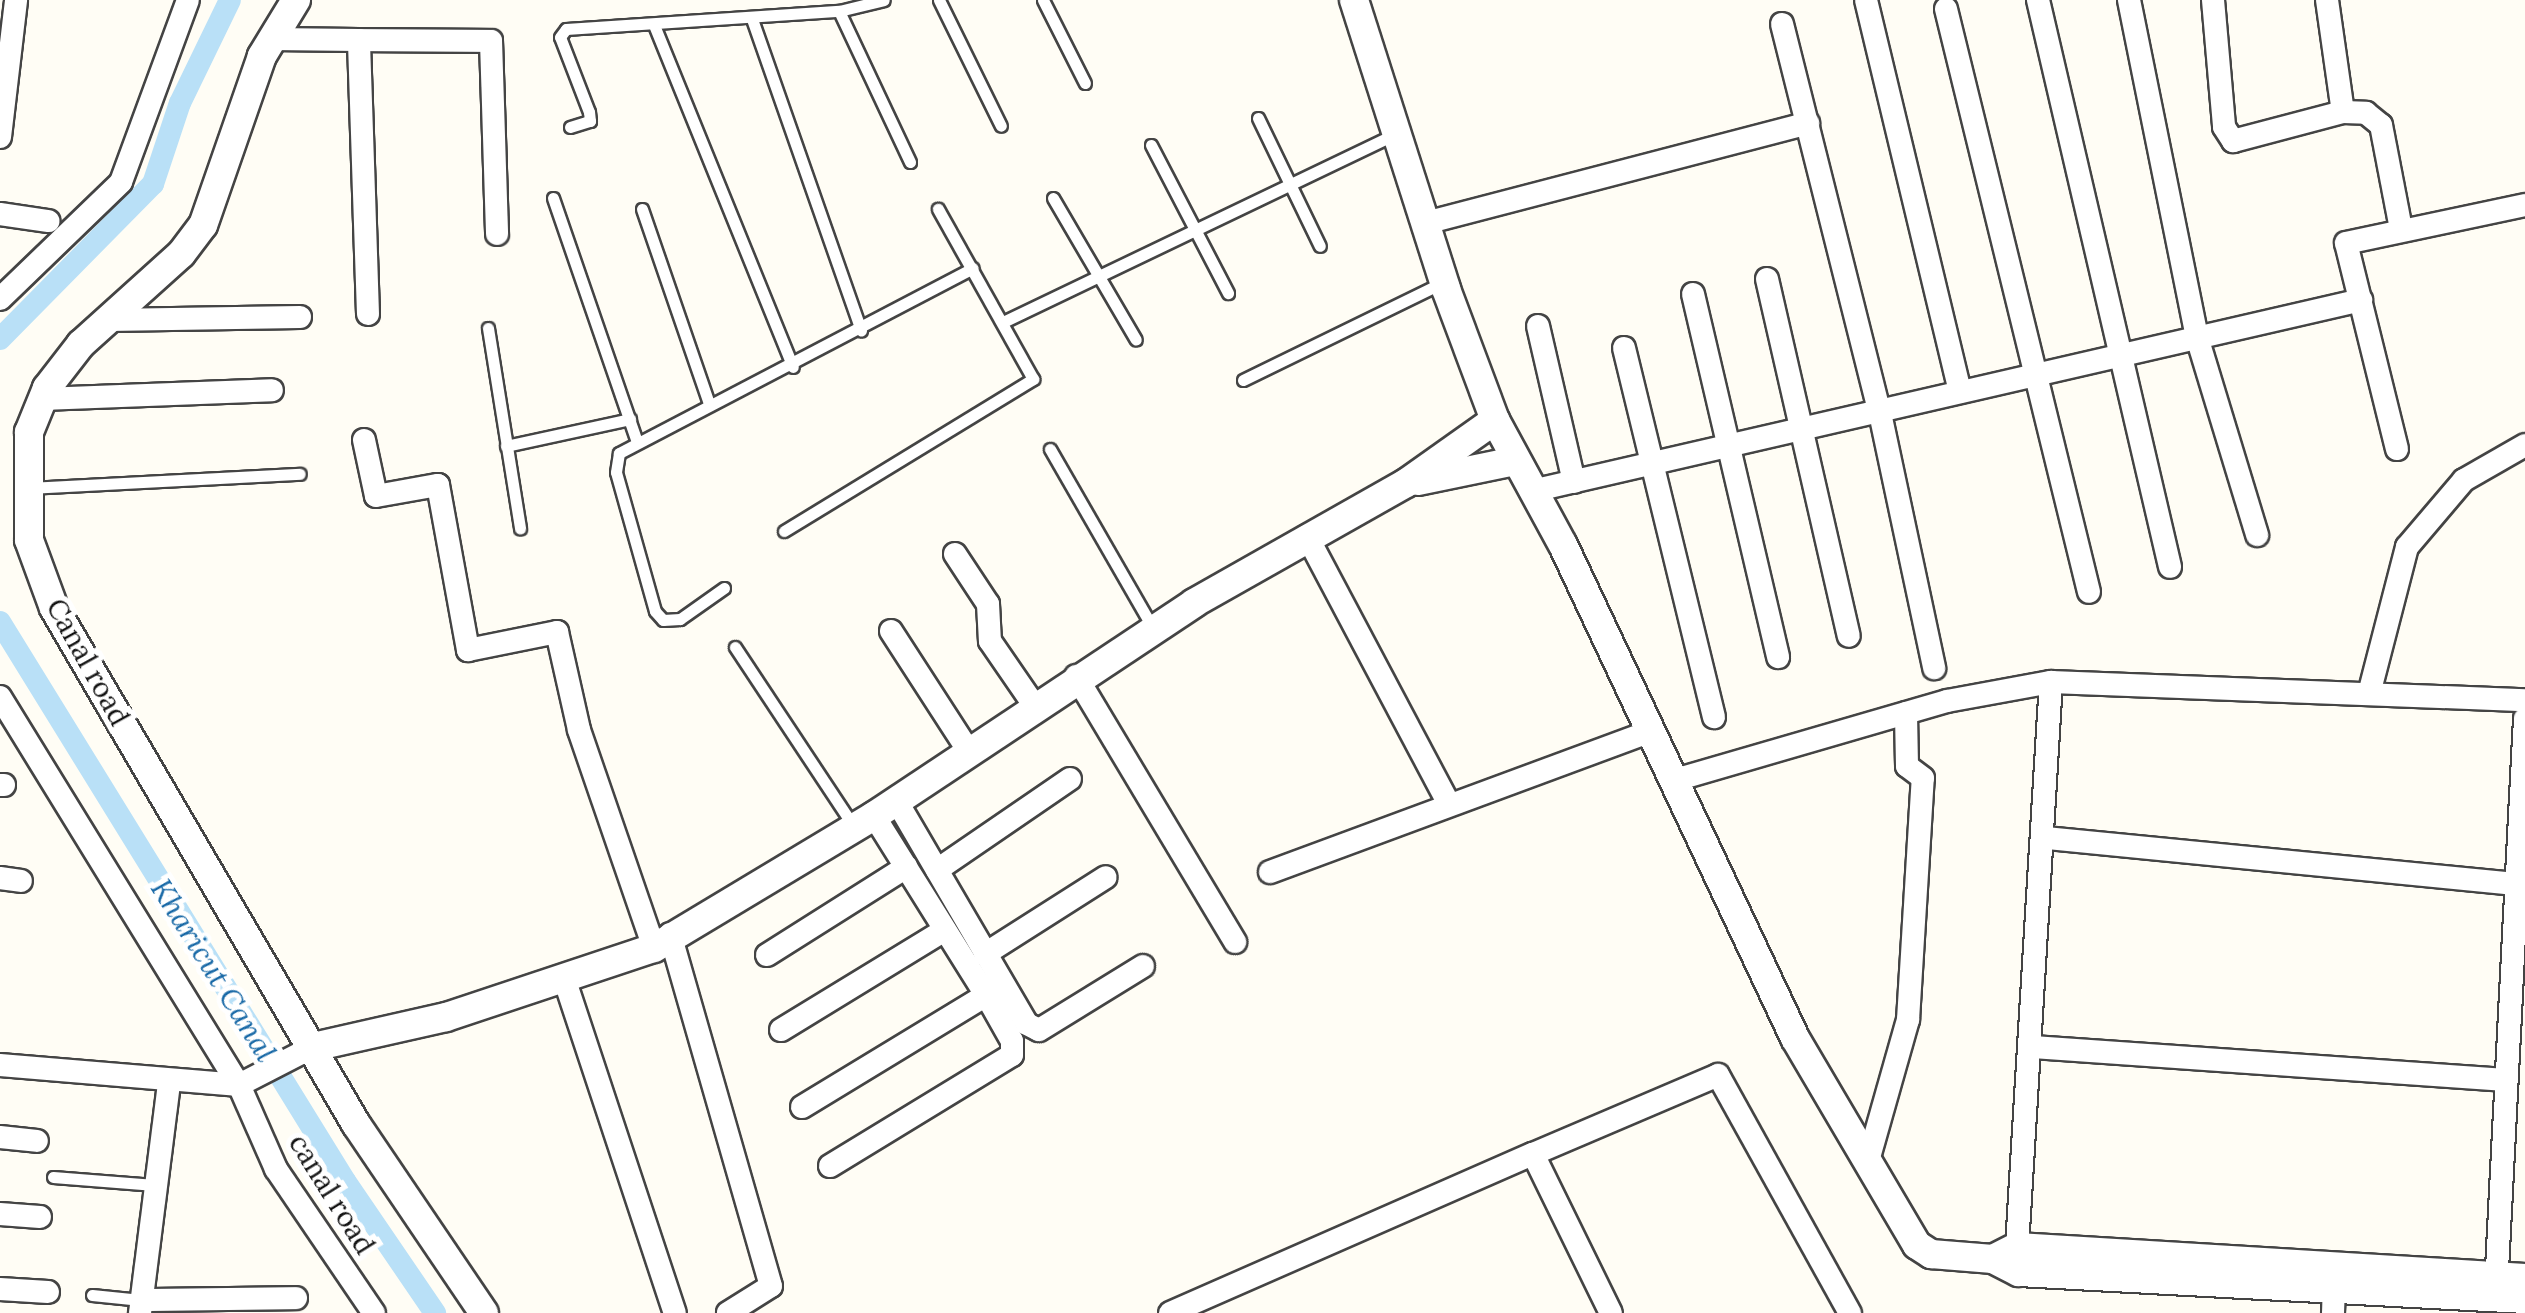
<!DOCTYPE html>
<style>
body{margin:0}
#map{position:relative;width:2525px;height:1313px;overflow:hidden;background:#fffdf5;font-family:Lora,serif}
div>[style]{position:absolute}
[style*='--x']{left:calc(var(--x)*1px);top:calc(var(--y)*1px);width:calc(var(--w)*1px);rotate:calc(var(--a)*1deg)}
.canal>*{height:22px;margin:-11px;padding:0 11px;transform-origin:11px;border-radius:11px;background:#b9e0f7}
.roads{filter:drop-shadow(2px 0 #444) drop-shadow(-2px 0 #444) drop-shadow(0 2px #444) drop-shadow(0 -2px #444)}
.service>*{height:11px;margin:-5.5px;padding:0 5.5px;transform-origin:5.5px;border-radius:5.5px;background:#fff}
.minor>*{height:22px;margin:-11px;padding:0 11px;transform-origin:11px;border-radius:11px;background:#fff}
.tertiary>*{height:28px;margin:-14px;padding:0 14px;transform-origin:14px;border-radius:14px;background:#fff}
span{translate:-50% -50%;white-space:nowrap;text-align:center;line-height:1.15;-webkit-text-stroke:10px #fff;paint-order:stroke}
.street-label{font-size:28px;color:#111}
.water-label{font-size:30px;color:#1768a6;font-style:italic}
</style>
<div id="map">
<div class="canal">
<i style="--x:0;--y:339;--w:218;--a:-45.4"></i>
<i style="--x:153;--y:184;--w:85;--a:-71.6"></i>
<i style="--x:180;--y:103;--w:114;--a:-64.1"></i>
<i style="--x:0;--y:622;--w:657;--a:58.32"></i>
<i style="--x:345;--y:1181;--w:160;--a:55.7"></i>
</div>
<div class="roads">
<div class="service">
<i style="--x:939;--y:0;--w:140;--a:63.8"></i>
<i style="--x:1043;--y:0;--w:93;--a:63.2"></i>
<i style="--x:839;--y:11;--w:167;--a:64.8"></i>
<i style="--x:752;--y:19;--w:330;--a:70.7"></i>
<i style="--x:654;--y:25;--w:369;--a:67.9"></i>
<i style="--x:1258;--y:118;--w:142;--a:64.2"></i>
<i style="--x:570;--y:127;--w:21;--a:-17"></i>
<i style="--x:590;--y:121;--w:9;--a:-96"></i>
<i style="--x:589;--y:112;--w:80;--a:-111.1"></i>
<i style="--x:560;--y:37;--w:10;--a:-53"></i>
<i style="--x:566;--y:29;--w:274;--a:-3.8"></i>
<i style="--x:839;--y:11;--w:46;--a:-13.7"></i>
<i style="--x:1151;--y:145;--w:167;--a:62.5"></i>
<i style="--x:553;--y:198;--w:255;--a:71"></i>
<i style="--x:1053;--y:198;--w:164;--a:59.7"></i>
<i style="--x:642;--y:209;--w:206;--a:71"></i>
<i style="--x:1003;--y:322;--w:435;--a:-25.6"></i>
<i style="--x:488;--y:328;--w:203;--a:80.9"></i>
<i style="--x:1243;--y:380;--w:224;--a:-26"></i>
<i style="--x:506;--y:446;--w:127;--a:-12.3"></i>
<i style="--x:1050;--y:449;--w:207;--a:60.1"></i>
<i style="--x:29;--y:488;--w:271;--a:-3"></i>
<i style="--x:784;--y:531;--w:292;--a:-31.4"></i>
<i style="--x:1033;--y:379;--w:195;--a:-119.2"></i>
<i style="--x:724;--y:588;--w:54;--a:144.8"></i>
<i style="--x:680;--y:619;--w:17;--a:177"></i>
<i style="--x:663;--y:620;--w:12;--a:-132"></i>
<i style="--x:655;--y:611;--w:144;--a:-105.7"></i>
<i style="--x:616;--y:472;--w:19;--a:-81"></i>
<i style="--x:619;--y:453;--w:399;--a:-27.6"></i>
<i style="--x:735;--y:647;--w:216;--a:56.5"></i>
<i style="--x:53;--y:1177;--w:102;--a:4.5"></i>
<i style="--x:92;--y:1295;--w:49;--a:5.8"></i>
</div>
<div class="minor">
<i style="--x:1866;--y:0;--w:403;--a:76.5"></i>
<i style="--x:2038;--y:0;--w:582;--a:76.89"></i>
<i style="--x:2129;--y:0;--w:344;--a:78.6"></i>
<i style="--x:2197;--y:337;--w:207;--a:73.1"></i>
<i style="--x:2213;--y:0;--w:127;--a:85"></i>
<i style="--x:2224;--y:127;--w:17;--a:57"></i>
<i style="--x:2233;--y:141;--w:114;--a:-14.8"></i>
<i style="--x:2327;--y:0;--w:113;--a:81.9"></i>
<i style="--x:2343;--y:112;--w:23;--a:2"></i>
<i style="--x:2366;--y:113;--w:19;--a:39"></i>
<i style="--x:2381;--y:125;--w:106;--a:79.1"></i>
<i style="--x:1946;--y:9;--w:600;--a:76.22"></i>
<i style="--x:1782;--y:24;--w:401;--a:75.9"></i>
<i style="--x:1880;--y:413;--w:261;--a:78"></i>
<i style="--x:271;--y:39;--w:88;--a:0.7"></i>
<i style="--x:0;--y:137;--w:138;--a:-83.3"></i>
<i style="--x:0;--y:214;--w:49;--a:8.3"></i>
<i style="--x:1425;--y:223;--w:396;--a:-14.6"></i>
<i style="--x:1767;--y:279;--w:366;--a:77.1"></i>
<i style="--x:1693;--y:294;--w:373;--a:76.8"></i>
<i style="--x:0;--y:299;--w:168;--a:-44"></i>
<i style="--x:121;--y:182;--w:194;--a:-69.8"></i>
<i style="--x:368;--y:314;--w:274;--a:-91.9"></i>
<i style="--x:359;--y:40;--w:132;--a:0.4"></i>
<i style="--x:491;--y:41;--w:193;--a:88.2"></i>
<i style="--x:108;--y:320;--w:192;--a:-0.9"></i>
<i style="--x:1538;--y:326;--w:160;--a:77"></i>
<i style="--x:1624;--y:348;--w:380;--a:76.3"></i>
<i style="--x:42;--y:399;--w:230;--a:-2.2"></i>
<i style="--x:364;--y:440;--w:57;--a:77.9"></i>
<i style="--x:376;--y:496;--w:63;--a:-10.1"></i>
<i style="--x:438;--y:485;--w:168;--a:79.7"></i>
<i style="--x:468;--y:650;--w:91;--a:-11.4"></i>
<i style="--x:557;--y:632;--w:100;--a:77.3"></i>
<i style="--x:579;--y:730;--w:231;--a:71"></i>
<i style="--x:2397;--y:449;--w:212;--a:-103.9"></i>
<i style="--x:2346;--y:243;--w:183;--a:-12"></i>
<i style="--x:1532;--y:491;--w:851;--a:-12.97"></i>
<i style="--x:1307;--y:536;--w:303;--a:62.1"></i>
<i style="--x:955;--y:554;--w:60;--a:56.6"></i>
<i style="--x:988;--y:604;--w:37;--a:87"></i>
<i style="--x:990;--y:641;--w:78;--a:55.5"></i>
<i style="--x:891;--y:631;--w:142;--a:57.1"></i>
<i style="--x:1076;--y:676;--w:310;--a:59.1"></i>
<i style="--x:2370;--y:690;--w:148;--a:-75.5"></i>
<i style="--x:2407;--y:547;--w:88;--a:-49.6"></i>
<i style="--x:2464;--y:480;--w:70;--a:-29.8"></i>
<i style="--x:0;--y:697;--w:456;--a:58.4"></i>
<i style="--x:239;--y:1085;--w:92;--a:66.2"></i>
<i style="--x:276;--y:1169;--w:174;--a:55.8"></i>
<i style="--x:1675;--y:780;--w:283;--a:-16.2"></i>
<i style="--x:1947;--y:701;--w:106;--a:-10.4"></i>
<i style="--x:2051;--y:682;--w:474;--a:2.2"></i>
<i style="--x:0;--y:785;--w:4;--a:0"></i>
<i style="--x:896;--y:800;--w:259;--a:59.7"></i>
<i style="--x:1027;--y:1024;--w:13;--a:27"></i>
<i style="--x:1039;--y:1030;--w:122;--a:-31.6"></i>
<i style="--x:2046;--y:838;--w:471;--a:5.6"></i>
<i style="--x:937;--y:870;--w:161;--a:-34.4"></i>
<i style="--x:1270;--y:872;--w:407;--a:-20.3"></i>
<i style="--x:0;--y:878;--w:21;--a:8"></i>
<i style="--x:670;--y:934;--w:366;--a:74"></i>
<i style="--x:771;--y:1286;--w:51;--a:147.9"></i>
<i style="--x:985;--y:954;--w:143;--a:-32.5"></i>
<i style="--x:767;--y:955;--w:165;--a:-32.3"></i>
<i style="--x:565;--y:981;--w:350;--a:71.7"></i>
<i style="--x:781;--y:1030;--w:192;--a:-31.4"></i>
<i style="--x:2033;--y:1047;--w:474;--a:4"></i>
<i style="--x:0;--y:1065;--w:240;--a:4.8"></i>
<i style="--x:239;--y:1085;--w:83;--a:-27.2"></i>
<i style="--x:802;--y:1107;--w:215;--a:-31.3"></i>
<i style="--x:0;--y:1137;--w:37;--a:6"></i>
<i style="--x:1533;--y:1154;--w:201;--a:-23.1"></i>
<i style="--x:1718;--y:1075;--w:272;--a:61"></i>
<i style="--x:1868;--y:1161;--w:147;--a:-74.2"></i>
<i style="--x:1908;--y:1020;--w:242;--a:-86.5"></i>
<i style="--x:1923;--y:778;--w:20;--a:-143"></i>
<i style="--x:1907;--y:766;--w:53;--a:-91.1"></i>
<i style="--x:830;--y:1166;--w:213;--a:-31.4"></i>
<i style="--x:1012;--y:1055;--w:14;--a:-90"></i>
<i style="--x:1012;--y:1041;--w:53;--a:-119.5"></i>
<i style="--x:986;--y:995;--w:211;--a:-122"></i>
<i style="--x:0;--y:1214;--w:40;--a:4.3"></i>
<i style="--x:2017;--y:1247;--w:566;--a:-86.56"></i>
<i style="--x:0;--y:1289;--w:48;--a:3.6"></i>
<i style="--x:2496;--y:1289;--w:571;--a:-87.09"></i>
<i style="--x:141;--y:1300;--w:155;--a:-0.7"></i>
<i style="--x:140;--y:1313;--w:233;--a:-82.8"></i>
<i style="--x:1170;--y:1313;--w:396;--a:-23.7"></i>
<i style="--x:1533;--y:1154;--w:177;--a:63.9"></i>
<i style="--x:2333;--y:1313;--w:25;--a:-88"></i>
</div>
<div class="tertiary">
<i style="--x:296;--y:0;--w:66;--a:121.3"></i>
<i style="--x:262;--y:56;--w:179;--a:109.2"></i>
<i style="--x:203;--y:225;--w:36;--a:127"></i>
<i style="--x:181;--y:254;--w:135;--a:138"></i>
<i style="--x:81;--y:344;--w:56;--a:127.7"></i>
<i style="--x:47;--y:388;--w:48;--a:112.2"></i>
<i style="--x:29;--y:432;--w:108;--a:90"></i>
<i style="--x:29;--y:540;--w:72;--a:69.8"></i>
<i style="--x:54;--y:608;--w:598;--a:59.66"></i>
<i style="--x:356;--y:1124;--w:228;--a:55.9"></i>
<i style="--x:1354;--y:0;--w:303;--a:72.3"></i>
<i style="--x:1446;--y:289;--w:140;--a:69.5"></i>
<i style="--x:1495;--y:420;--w:142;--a:61.5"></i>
<i style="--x:1563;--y:545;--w:545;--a:64.8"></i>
<i style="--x:1795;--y:1038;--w:240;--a:59.5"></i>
<i style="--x:1917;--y:1245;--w:17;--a:33"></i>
<i style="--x:1931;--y:1254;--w:62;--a:4.6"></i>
<i style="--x:1993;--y:1259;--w:29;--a:27"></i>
<i style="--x:2019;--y:1272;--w:507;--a:3.05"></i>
<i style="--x:1418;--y:481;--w:99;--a:-11.7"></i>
<i style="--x:313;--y:1047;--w:136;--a:-12.7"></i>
<i style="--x:446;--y:1017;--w:219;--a:-18.4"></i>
<i style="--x:654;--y:948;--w:257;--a:-31"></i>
<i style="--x:874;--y:816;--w:384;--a:-33.6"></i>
<i style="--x:1194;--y:603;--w:244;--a:-29.5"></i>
<i style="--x:1406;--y:483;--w:109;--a:-35.3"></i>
<i style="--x:1993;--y:1259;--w:27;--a:-27"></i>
<i style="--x:2017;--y:1247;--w:509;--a:3.49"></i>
</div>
</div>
<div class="street-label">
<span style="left:88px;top:662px;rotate:61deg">Canal road</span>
<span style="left:332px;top:1194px;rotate:58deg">canal road</span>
</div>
<div class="water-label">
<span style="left:214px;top:970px;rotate:58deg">Kharicut Canal</span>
</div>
</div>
